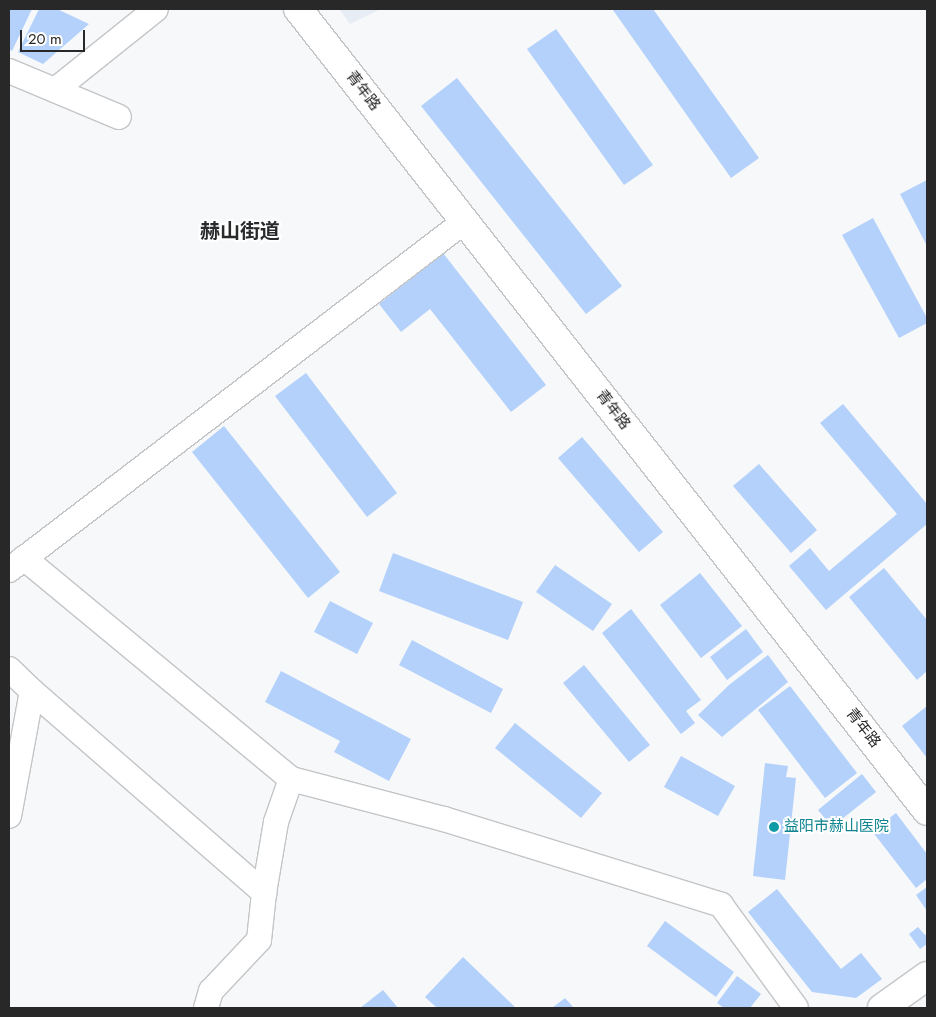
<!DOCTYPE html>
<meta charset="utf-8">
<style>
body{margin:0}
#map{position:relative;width:936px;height:1017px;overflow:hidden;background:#f7f8fa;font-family:Jost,"Noto Sans SC",sans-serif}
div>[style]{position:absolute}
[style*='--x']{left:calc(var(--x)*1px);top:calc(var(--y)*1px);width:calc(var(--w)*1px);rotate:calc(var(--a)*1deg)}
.built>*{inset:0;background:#e7edf5}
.building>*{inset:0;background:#b3d1fa}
.roads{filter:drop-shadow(1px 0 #c3c5c7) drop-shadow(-1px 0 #c3c5c7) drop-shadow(0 1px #c3c5c7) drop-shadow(0 -1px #c3c5c7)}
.street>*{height:24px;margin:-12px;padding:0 12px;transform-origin:12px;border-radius:12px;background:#fff}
.secondary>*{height:28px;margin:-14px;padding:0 14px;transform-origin:14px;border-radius:14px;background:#fff}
.dots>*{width:14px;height:14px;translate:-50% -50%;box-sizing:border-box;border:2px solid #fff;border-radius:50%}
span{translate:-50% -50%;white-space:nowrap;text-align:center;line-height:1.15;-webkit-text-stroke:4px #fff;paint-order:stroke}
.street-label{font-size:15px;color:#282829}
.culture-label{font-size:15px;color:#0d838f}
.left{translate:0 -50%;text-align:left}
.district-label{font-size:20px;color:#292a2c;font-weight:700}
.frame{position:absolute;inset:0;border:10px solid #282829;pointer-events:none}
.scale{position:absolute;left:20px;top:30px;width:65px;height:22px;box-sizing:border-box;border:2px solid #282829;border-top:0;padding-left:6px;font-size:15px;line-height:18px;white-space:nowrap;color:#282829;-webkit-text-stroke:4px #fff;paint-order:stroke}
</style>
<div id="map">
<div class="built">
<i style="clip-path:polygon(339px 9px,381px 9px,350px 24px)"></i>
</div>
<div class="building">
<i style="clip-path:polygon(9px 9px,32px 9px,12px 51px,9px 49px)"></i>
<i style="clip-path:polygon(39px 9px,57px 9px,89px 24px,43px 64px,18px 52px)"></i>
<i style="clip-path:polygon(615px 9px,653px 9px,759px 158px,731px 178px,613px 10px)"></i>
<i style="clip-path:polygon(556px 29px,653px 165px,624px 185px,527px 49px)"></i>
<i style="clip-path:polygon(457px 78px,622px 286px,586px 314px,421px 106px)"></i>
<i style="clip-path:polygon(927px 180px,927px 246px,900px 194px)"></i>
<i style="clip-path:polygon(873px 218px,927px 318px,927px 323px,899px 338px,842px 235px)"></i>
<i style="clip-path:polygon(443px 253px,546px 385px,511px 412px,430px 309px,401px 332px,379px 304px)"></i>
<i style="clip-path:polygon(306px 373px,397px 493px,367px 517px,275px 396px)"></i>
<i style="clip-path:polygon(843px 404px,927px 504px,927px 524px,826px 610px,789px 566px,810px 548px,829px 571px,897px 514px,820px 423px)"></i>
<i style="clip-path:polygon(224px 426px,340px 572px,308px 598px,192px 452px)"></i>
<i style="clip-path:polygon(582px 437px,663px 532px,639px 552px,558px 458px)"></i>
<i style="clip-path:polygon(759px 464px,817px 530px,791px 553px,733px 486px)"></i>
<i style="clip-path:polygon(393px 553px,523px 602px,508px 640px,379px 591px)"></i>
<i style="clip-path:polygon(555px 565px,612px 604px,593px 631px,536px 592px)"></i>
<i style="clip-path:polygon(884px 568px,927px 620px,927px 671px,917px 680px,849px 597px)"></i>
<i style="clip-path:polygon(700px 573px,742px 626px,701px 658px,660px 605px)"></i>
<i style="clip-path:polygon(330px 601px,373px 623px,357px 654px,314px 632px)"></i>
<i style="clip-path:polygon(631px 609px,701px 700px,686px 711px,695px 723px,681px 734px,602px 633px)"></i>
<i style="clip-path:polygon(746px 629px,763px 652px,727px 680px,710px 657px)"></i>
<i style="clip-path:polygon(412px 640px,503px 689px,491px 713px,399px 665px)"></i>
<i style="clip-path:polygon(768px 655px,788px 682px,722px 737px,698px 715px,729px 685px)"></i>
<i style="clip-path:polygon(584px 665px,650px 745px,629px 762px,563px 683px)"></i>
<i style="clip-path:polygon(281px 671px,411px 739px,389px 781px,334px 752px,340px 741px,265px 702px)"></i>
<i style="clip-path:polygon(790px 686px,857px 773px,825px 798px,758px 710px)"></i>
<i style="clip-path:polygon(927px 706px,927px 758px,902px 726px)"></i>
<i style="clip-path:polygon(515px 723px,602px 793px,581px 818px,495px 748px)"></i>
<i style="clip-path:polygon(681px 756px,735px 786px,718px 816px,664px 787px)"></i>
<i style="clip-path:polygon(765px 763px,788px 766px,786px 777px,796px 778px,785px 880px,753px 876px)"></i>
<i style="clip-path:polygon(862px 774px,876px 792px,832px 827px,818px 810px)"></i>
<i style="clip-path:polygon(896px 813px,927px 854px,927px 879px,916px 888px,872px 831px)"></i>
<i style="clip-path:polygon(927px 887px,927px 911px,916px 895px)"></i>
<i style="clip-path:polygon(777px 889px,841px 969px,861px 953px,882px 979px,856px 998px,812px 992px,748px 912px)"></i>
<i style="clip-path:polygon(665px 921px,734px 972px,716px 997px,647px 946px)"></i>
<i style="clip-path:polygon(918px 927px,925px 935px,927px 934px,927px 944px,920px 949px,909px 934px)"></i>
<i style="clip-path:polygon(463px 957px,516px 1008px,437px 1008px,425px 997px)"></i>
<i style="clip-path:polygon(737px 976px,761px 994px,750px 1008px,724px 1008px,717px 1003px)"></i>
<i style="clip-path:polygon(383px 990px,398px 1008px,360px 1008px)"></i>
<i style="clip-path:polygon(565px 998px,574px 1008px,552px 1008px)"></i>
</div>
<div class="roads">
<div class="street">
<i style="--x:9;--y:71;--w:119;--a:22.7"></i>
<i style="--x:55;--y:90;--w:129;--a:-38.7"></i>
<i style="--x:24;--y:558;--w:347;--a:39.6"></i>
<i style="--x:291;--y:779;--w:158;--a:14.7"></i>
<i style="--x:444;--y:819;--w:290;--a:17.2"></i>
<i style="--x:721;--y:905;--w:127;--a:53.9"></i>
<i style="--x:9;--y:570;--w:574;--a:-37.43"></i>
<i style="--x:9;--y:669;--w:32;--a:44"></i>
<i style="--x:32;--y:691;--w:127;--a:100.4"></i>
<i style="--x:32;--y:691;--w:308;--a:41"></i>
<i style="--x:264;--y:893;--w:72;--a:-80.4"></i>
<i style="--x:276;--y:822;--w:46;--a:-70.8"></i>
<i style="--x:206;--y:1008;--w:18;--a:-74"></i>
<i style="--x:211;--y:991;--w:70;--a:-46.7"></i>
<i style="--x:259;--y:940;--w:47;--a:-83.9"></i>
</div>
<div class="secondary">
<i style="--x:298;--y:9;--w:1019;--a:51.89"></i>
<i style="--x:882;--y:1008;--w:55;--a:-35.4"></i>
</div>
</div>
<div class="dots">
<i style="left:774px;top:827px;background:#0f9aa8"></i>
</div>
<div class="street-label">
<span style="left:363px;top:91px;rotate:52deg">青年路</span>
<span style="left:613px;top:410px;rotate:52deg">青年路</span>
<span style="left:863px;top:728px;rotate:52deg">青年路</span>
</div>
<div class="culture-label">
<span class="left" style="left:784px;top:827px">益阳市赫山医院</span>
</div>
<div class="district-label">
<span style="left:240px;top:231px">赫山街道</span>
</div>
<div class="frame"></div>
<div class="scale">20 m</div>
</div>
